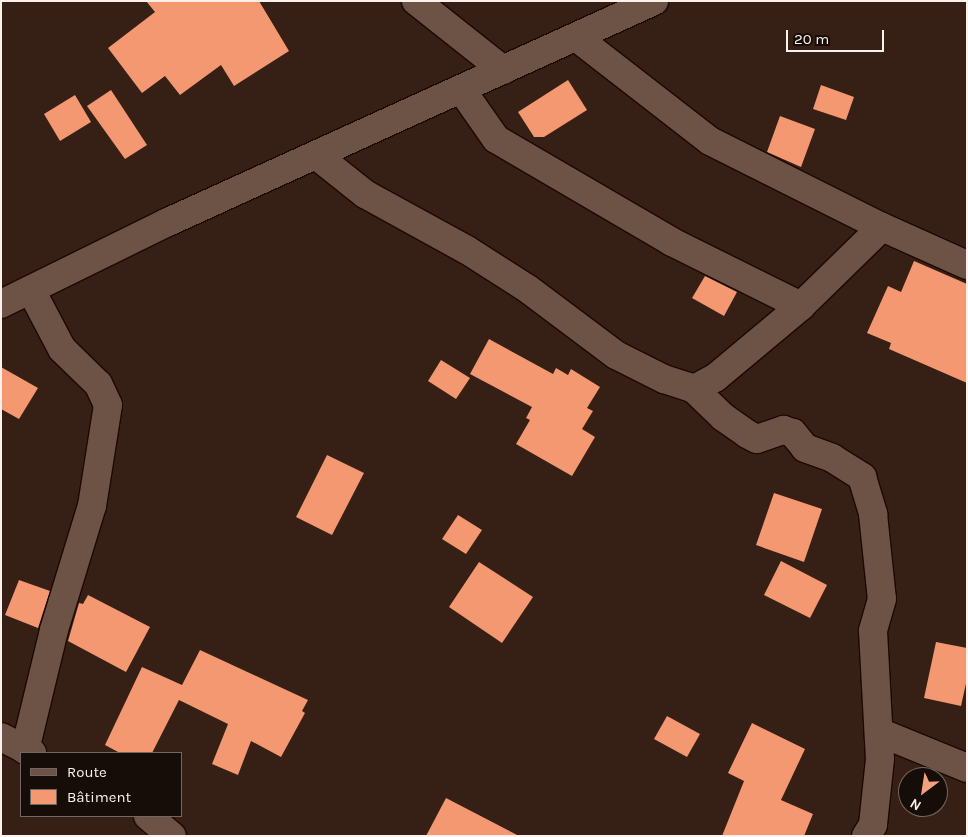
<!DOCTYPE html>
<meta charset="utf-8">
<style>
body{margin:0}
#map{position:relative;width:968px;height:837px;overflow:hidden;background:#361f15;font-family:Karla,sans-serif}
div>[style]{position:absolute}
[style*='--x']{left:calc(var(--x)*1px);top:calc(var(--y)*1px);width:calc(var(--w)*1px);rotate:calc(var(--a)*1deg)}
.building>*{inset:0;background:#f39870}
.roads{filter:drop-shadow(1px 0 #1d0802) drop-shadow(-1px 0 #1d0802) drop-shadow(0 1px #1d0802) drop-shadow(0 -1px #1d0802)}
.street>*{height:28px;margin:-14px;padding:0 14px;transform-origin:14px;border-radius:14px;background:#6d5246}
span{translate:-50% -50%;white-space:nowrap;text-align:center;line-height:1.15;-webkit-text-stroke:5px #160c08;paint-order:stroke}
.frame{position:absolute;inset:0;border:2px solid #fef0eb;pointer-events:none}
.legend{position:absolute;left:20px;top:752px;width:162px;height:65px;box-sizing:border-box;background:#160c08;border:1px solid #736763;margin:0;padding:6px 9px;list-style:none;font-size:15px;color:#fef0eb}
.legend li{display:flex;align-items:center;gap:10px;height:25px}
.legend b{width:25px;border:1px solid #736763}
.north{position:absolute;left:898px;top:767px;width:50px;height:50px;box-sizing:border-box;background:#160c08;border:1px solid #736763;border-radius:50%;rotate:211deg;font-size:14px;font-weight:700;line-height:20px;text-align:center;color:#fef0eb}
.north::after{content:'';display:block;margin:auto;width:18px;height:22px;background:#f1a17d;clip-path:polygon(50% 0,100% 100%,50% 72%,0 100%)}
.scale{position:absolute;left:786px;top:30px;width:98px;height:22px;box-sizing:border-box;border:2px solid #fef0eb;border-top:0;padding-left:6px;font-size:15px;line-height:18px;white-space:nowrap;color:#fef0eb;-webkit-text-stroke:4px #160c08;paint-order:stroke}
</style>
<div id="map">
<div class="building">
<i style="clip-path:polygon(146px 1px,259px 1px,289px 51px,234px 86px,221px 65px,180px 95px,165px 76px,142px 93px,108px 48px,155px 12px)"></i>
<i style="clip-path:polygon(568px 80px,587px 110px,544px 137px,534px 137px,518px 112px)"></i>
<i style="clip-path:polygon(821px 85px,854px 97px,846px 120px,813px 109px)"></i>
<i style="clip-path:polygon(111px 90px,147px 145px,125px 159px,87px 106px)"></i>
<i style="clip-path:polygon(75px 95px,91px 122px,60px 141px,44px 114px)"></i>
<i style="clip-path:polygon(780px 116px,815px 129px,801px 167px,767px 152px)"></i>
<i style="clip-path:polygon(914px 261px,967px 284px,967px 383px,889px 349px,891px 343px,867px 333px,888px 286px,901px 292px)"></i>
<i style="clip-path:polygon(705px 276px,737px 292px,724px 316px,692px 298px)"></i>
<i style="clip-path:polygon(489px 339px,553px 374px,556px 368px,568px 375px,571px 369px,600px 387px,587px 408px,593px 411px,582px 429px,595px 437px,572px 476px,516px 444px,530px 420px,526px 418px,532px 407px,470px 374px)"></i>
<i style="clip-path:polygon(441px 360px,470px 378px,456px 399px,428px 381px)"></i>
<i style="clip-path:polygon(1px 367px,38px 388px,19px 419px,1px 409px)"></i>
<i style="clip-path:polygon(327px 455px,364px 473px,332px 535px,296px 517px)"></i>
<i style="clip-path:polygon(774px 493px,822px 509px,804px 562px,756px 545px)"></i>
<i style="clip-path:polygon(458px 515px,482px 530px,466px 554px,442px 539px)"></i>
<i style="clip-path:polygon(781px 561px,827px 585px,810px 618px,764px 595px)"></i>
<i style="clip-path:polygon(479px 562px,533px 597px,502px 643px,449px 607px)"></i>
<i style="clip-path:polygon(19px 580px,50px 591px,38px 628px,5px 615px)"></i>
<i style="clip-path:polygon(88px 595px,150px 627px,126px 672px,68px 641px,79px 603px,83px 604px)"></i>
<i style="clip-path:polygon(936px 642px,967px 648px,967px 679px,961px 706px,924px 698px)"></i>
<i style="clip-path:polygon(200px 650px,308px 700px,302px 711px,305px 713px,281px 757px,251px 741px,238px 775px,212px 764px,228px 724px,179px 700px,152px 753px,120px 753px,105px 745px,142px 667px,182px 685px)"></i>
<i style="clip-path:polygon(667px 716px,700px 734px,687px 757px,654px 739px)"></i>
<i style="clip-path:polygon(752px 723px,805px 749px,781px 800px,813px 814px,804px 836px,722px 836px,744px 781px,728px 773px)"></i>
<i style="clip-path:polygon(446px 798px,519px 836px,426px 836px)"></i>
</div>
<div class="roads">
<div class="street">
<i style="--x:416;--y:1;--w:111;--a:38.4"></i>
<i style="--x:576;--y:37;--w:170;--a:37.8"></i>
<i style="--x:710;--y:141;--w:192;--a:26.6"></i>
<i style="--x:882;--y:227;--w:93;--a:24.1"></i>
<i style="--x:461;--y:89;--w:61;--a:55"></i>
<i style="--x:496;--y:139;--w:204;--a:30.3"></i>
<i style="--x:672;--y:242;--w:144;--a:26.4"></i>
<i style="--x:316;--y:155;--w:63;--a:38.5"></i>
<i style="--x:365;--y:194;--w:116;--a:28.8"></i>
<i style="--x:467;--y:250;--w:72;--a:32.6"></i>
<i style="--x:528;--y:289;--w:110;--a:36.9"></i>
<i style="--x:616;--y:355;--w:54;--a:26.6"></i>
<i style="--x:664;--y:379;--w:32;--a:18"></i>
<i style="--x:694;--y:389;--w:40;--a:44"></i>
<i style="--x:723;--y:417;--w:29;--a:35"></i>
<i style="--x:747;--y:434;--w:11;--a:27"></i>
<i style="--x:757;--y:439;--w:28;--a:-19"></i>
<i style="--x:783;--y:430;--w:10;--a:17"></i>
<i style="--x:793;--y:433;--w:19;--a:51"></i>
<i style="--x:805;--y:448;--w:29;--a:20"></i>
<i style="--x:832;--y:458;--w:36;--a:32"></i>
<i style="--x:862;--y:477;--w:39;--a:73"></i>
<i style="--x:873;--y:514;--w:85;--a:84"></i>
<i style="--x:882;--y:599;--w:33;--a:106"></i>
<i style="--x:873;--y:631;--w:128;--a:86.9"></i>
<i style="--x:880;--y:759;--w:66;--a:96.1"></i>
<i style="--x:873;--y:825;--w:13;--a:122"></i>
<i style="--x:1;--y:304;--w:186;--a:-26.2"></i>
<i style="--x:168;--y:222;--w:534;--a:-24.45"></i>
<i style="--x:694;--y:389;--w:24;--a:-28"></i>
<i style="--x:715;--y:378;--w:112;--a:-39.9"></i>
<i style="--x:801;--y:306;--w:113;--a:-44.3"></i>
<i style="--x:879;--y:732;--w:95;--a:22.2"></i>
<i style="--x:1;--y:737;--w:35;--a:27"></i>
<i style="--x:25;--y:750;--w:123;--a:-76.4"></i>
<i style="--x:54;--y:630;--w:130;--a:-73"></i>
<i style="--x:92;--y:506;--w:102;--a:-81"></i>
<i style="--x:108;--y:405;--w:23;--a:-115"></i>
<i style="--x:98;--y:384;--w:50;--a:-135.8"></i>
<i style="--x:62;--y:349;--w:67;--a:-117.7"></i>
<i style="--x:148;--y:816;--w:31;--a:40"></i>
</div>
</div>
<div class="frame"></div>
<ul class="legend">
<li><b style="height:6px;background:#6d5246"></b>Route</li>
<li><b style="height:14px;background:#f39870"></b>Bâtiment</li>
</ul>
<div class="north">N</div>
<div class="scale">20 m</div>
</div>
